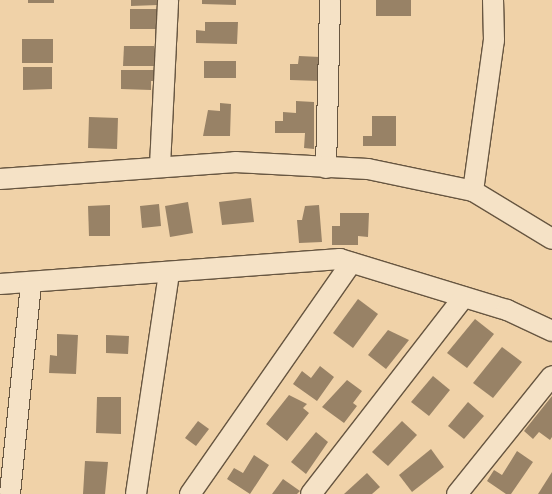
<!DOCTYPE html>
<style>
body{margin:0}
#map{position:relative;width:552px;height:494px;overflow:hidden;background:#f0d2a8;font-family:Alegreya,serif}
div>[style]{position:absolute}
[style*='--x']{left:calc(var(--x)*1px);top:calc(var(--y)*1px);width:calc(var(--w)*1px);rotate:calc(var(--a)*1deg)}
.building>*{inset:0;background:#988266}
.roads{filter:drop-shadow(1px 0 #675641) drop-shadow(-1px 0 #675641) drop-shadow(0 1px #675641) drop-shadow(0 -1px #675641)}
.street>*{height:20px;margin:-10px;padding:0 10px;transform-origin:10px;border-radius:10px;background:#f5e2c6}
span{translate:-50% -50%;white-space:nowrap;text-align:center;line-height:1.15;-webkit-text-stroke:3px #f5e2c6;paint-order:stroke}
</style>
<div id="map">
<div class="building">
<i style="clip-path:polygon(28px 0,54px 0,54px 3px,28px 3px)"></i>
<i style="clip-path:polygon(131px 0,158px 0,158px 5px,131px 6px)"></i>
<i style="clip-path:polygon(202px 0,236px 0,236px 5px,202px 4px)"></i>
<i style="clip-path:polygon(376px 0,411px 0,411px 16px,376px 16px)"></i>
<i style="clip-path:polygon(130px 9px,159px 9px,159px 29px,130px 29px)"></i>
<i style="clip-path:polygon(205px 22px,238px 22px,237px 44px,196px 43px,196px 30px,205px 31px)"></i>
<i style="clip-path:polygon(22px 39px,53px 39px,53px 63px,22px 63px)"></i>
<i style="clip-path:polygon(124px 46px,154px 46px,154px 66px,123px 66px)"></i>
<i style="clip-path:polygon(299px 56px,320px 57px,320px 81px,290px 80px,290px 64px,298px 64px)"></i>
<i style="clip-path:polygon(204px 61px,236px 61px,236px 78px,204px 78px)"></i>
<i style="clip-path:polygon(23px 67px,52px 67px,52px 89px,23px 90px)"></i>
<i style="clip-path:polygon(121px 70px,159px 70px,159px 81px,151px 81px,151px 90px,121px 89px)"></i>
<i style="clip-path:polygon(296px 101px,314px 102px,314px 149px,304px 148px,305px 133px,275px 133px,275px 121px,283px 121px,283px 112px,296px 113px)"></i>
<i style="clip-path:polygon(220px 103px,231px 104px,230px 136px,203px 136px,208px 110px,220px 111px)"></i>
<i style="clip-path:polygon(372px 116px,396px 116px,396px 146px,363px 146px,363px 136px,372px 136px)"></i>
<i style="clip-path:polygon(89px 117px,118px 118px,117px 149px,88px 148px)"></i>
<i style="clip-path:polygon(251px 198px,254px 222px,222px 225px,219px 202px)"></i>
<i style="clip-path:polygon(188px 202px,193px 233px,170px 237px,165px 206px)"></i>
<i style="clip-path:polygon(159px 204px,161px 226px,142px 228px,140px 206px)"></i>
<i style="clip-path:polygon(110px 205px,110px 236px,89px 236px,88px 206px)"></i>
<i style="clip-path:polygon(319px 205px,322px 242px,299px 243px,297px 220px,302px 220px,305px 206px)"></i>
<i style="clip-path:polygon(340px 213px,369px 213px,368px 237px,358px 236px,358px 245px,332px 245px,332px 226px,340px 226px)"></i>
<i style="clip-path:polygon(358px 299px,378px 314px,353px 348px,333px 333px)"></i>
<i style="clip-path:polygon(475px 319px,494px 334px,467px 368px,447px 353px)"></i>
<i style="clip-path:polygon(388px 330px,409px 340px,386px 369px,368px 355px)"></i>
<i style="clip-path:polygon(57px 334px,78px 335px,76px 374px,49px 373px,50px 355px,57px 356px)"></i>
<i style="clip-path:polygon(106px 335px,129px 336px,128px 354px,106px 353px)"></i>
<i style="clip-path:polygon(502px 347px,522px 362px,493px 398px,473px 383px)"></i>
<i style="clip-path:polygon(320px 366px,334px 377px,317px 401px,293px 384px,302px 371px,311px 378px)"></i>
<i style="clip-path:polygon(433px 376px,450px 390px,429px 416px,411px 402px)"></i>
<i style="clip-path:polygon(347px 380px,362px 391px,353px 403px,357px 406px,344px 423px,322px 407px)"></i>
<i style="clip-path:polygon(289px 395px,307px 404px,303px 408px,309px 413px,287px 441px,266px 424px)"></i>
<i style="clip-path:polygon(552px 396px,552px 437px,550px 440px,539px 432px,533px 439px,524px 431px)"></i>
<i style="clip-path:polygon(97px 397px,121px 397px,121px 434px,96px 433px)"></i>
<i style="clip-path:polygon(468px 402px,484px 416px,464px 439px,448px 426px)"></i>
<i style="clip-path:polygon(198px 421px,209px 429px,196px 446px,185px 438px)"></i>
<i style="clip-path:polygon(402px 421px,417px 435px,388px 466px,372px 452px)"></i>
<i style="clip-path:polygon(316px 432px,328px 442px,306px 474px,291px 462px)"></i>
<i style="clip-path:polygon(431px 449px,444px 467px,412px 492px,399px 475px)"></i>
<i style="clip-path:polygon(517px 451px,533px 462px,511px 494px,506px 494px,487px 481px,494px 470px,502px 475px)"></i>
<i style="clip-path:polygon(254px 455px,269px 465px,250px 494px,227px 479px,234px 468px,243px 473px)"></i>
<i style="clip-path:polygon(85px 461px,108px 462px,105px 494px,83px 494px)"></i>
<i style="clip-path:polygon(552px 472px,552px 494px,538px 494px)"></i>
<i style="clip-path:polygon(367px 473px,380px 487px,372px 494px,344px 494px)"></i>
<i style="clip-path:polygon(283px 479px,300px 491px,297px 494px,272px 494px)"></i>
</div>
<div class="roads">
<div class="street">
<i style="--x:160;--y:166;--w:166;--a:-87.2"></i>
<i style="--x:326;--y:168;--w:168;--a:-88.6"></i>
<i style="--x:0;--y:179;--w:236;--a:-4.1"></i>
<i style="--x:235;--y:162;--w:133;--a:3"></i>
<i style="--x:368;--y:169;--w:107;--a:11.8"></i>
<i style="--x:473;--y:191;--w:92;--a:31.3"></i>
<i style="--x:473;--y:191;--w:152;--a:-82.1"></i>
<i style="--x:494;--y:40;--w:40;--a:-91.4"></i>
<i style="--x:0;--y:284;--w:341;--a:-4.2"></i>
<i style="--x:340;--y:259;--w:175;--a:17"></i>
<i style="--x:507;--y:310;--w:50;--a:25"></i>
<i style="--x:10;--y:494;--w:212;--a:-84.3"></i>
<i style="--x:136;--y:494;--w:224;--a:-81.5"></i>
<i style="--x:190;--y:494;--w:282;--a:-55.1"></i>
<i style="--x:311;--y:494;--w:249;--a:-52.2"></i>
<i style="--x:457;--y:494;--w:151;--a:-51.2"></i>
</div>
</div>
</div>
